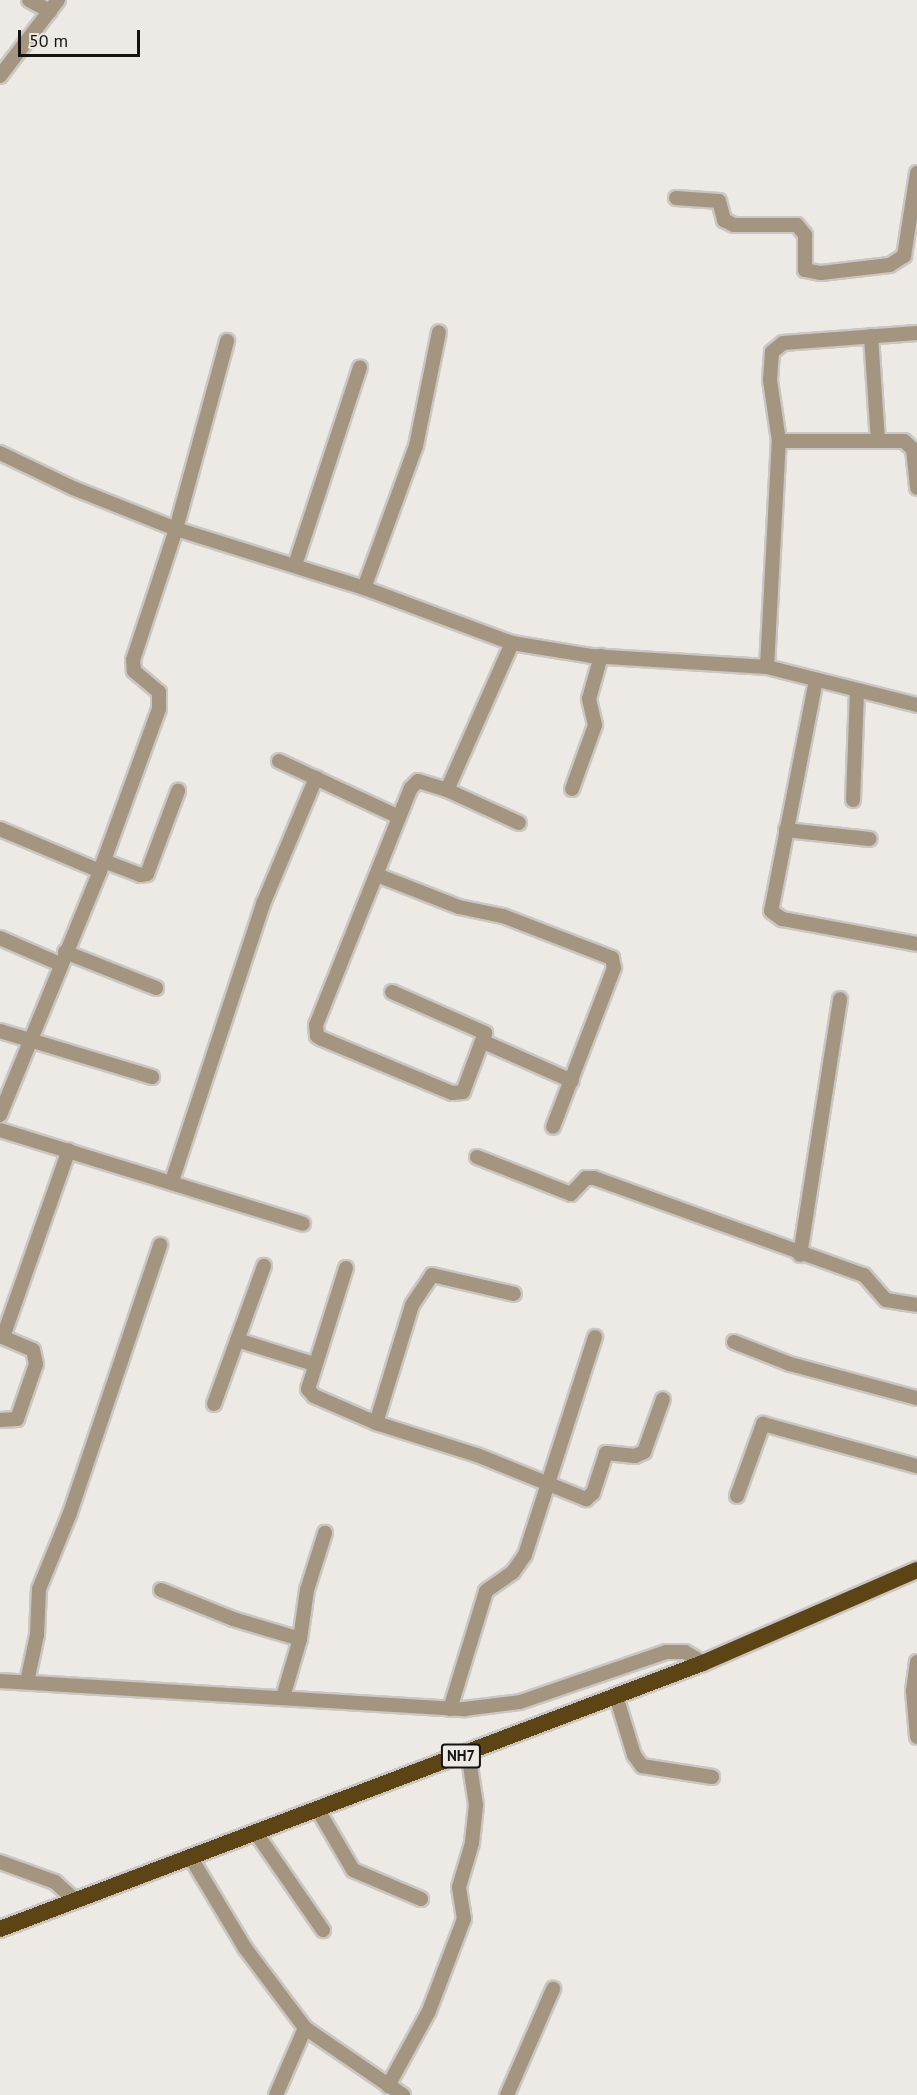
<!DOCTYPE html>
<style>
body{margin:0}
#map{position:relative;width:917px;height:2095px;overflow:hidden;background:#ede9e5;font-family:"PT Sans",sans-serif}
div>[style]{position:absolute}
[style*='--x']{left:calc(var(--x)*1px);top:calc(var(--y)*1px);width:calc(var(--w)*1px);rotate:calc(var(--a)*1deg)}
.roads{filter:drop-shadow(2px 0 #cac7c3) drop-shadow(-2px 0 #cac7c3) drop-shadow(0 2px #cac7c3) drop-shadow(0 -2px #cac7c3)}
.minor>*{height:14px;margin:-7px;padding:0 7px;transform-origin:7px;border-radius:7px;background:#a39580}
.trunk>*{height:16px;margin:-8px;padding:0 8px;transform-origin:8px;border-radius:8px;background:#5c4415}
span{translate:-50% -50%;white-space:nowrap;text-align:center;line-height:1.15;-webkit-text-stroke:4.5px #ede9e5;paint-order:stroke}
.shield-label span{padding:2px 4px;background:#ede9e5;border:2px solid;border-radius:4px;-webkit-text-stroke-width:0}
.shield-label{font-size:15px;color:#151413;font-weight:700}
.scale{position:absolute;left:18px;top:30px;width:122px;height:27px;box-sizing:border-box;border:3px solid #151413;border-top:0;padding-left:8px;font-size:18px;line-height:21px;white-space:nowrap;color:#151413;-webkit-text-stroke:4px #ede9e5;paint-order:stroke}
</style>
<div id="map">
<div class="roads">
<div class="minor">
<i style="--x:29;--y:0;--w:24;--a:28"></i>
<i style="--x:0;--y:76;--w:96;--a:-52.7"></i>
<i style="--x:676;--y:198;--w:43;--a:4"></i>
<i style="--x:719;--y:201;--w:20;--a:75"></i>
<i style="--x:724;--y:220;--w:11;--a:27"></i>
<i style="--x:734;--y:225;--w:63;--a:0"></i>
<i style="--x:797;--y:225;--w:13;--a:51"></i>
<i style="--x:805;--y:235;--w:35;--a:90"></i>
<i style="--x:805;--y:270;--w:16;--a:11"></i>
<i style="--x:821;--y:273;--w:69;--a:-6.6"></i>
<i style="--x:890;--y:265;--w:17;--a:-33"></i>
<i style="--x:904;--y:256;--w:84;--a:-81.1"></i>
<i style="--x:871;--y:336;--w:105;--a:86.2"></i>
<i style="--x:779;--y:441;--w:125;--a:0"></i>
<i style="--x:904;--y:441;--w:12;--a:42"></i>
<i style="--x:913;--y:449;--w:39;--a:84"></i>
<i style="--x:0;--y:453;--w:81;--a:25.6"></i>
<i style="--x:73;--y:488;--w:111;--a:21.7"></i>
<i style="--x:176;--y:529;--w:197;--a:17.4"></i>
<i style="--x:364;--y:588;--w:158;--a:20.4"></i>
<i style="--x:512;--y:643;--w:80;--a:9.3"></i>
<i style="--x:591;--y:656;--w:176;--a:3.6"></i>
<i style="--x:767;--y:667;--w:155;--a:14.2"></i>
<i style="--x:295;--y:565;--w:208;--a:-71.8"></i>
<i style="--x:364;--y:588;--w:151;--a:-69.9"></i>
<i style="--x:416;--y:446;--w:116;--a:-78.6"></i>
<i style="--x:767;--y:667;--w:226;--a:-87"></i>
<i style="--x:779;--y:441;--w:62;--a:-98.4"></i>
<i style="--x:770;--y:380;--w:28;--a:-86"></i>
<i style="--x:772;--y:352;--w:14;--a:-39"></i>
<i style="--x:783;--y:343;--w:134;--a:-4.3"></i>
<i style="--x:816;--y:680;--w:235;--a:101"></i>
<i style="--x:771;--y:911;--w:14;--a:36"></i>
<i style="--x:782;--y:919;--w:137;--a:10.5"></i>
<i style="--x:279;--y:761;--w:132;--a:25"></i>
<i style="--x:572;--y:789;--w:68;--a:-70.2"></i>
<i style="--x:595;--y:725;--w:27;--a:-103"></i>
<i style="--x:589;--y:699;--w:45;--a:-74.4"></i>
<i style="--x:447;--y:790;--w:79;--a:24.6"></i>
<i style="--x:853;--y:800;--w:109;--a:-87.9"></i>
<i style="--x:0;--y:829;--w:108;--a:22.8"></i>
<i style="--x:786;--y:830;--w:84;--a:6.1"></i>
<i style="--x:104;--y:861;--w:39;--a:21"></i>
<i style="--x:140;--y:875;--w:7;--a:-8"></i>
<i style="--x:147;--y:874;--w:89;--a:-69.5"></i>
<i style="--x:377;--y:875;--w:88;--a:21.3"></i>
<i style="--x:459;--y:907;--w:45;--a:11.6"></i>
<i style="--x:503;--y:916;--w:117;--a:21.1"></i>
<i style="--x:612;--y:958;--w:10;--a:79"></i>
<i style="--x:614;--y:968;--w:170;--a:111"></i>
<i style="--x:0;--y:938;--w:65;--a:23.4"></i>
<i style="--x:65;--y:952;--w:98;--a:21.6"></i>
<i style="--x:392;--y:992;--w:102;--a:23.8"></i>
<i style="--x:485;--y:1033;--w:63;--a:110.4"></i>
<i style="--x:463;--y:1092;--w:11;--a:175"></i>
<i style="--x:452;--y:1093;--w:141;--a:-157.4"></i>
<i style="--x:322;--y:1039;--w:6;--a:-149"></i>
<i style="--x:317;--y:1036;--w:11;--a:-95"></i>
<i style="--x:316;--y:1025;--w:255;--a:-68.2"></i>
<i style="--x:411;--y:788;--w:10;--a:-45"></i>
<i style="--x:418;--y:781;--w:30;--a:17"></i>
<i style="--x:447;--y:790;--w:161;--a:-66.1"></i>
<i style="--x:0;--y:1031;--w:159;--a:16.8"></i>
<i style="--x:484;--y:1042;--w:96;--a:23.9"></i>
<i style="--x:0;--y:1115;--w:264;--a:-67.7"></i>
<i style="--x:100;--y:871;--w:172;--a:-70"></i>
<i style="--x:159;--y:709;--w:17;--a:-90"></i>
<i style="--x:159;--y:692;--w:33;--a:-140"></i>
<i style="--x:134;--y:671;--w:11;--a:-95"></i>
<i style="--x:133;--y:660;--w:138;--a:-71.8"></i>
<i style="--x:176;--y:529;--w:195;--a:-74.8"></i>
<i style="--x:0;--y:1130;--w:317;--a:17.2"></i>
<i style="--x:477;--y:1157;--w:101;--a:21.5"></i>
<i style="--x:571;--y:1194;--w:22;--a:-47"></i>
<i style="--x:586;--y:1178;--w:8;--a:0"></i>
<i style="--x:594;--y:1178;--w:287;--a:19.8"></i>
<i style="--x:864;--y:1275;--w:33;--a:49"></i>
<i style="--x:886;--y:1300;--w:31;--a:9"></i>
<i style="--x:172;--y:1181;--w:292;--a:-71.8"></i>
<i style="--x:263;--y:904;--w:137;--a:-67.2"></i>
<i style="--x:800;--y:1255;--w:259;--a:-81.1"></i>
<i style="--x:346;--y:1268;--w:127;--a:107.4"></i>
<i style="--x:308;--y:1389;--w:9;--a:49"></i>
<i style="--x:314;--y:1396;--w:68;--a:23.5"></i>
<i style="--x:376;--y:1423;--w:106;--a:17.6"></i>
<i style="--x:477;--y:1455;--w:118;--a:22"></i>
<i style="--x:586;--y:1499;--w:9;--a:-41"></i>
<i style="--x:593;--y:1493;--w:42;--a:-72"></i>
<i style="--x:606;--y:1453;--w:29;--a:6"></i>
<i style="--x:635;--y:1456;--w:10;--a:-24"></i>
<i style="--x:644;--y:1452;--w:56;--a:-70.3"></i>
<i style="--x:237;--y:1340;--w:81;--a:17.3"></i>
<i style="--x:734;--y:1342;--w:60;--a:21.4"></i>
<i style="--x:790;--y:1364;--w:131;--a:15"></i>
<i style="--x:214;--y:1404;--w:147;--a:-70.1"></i>
<i style="--x:0;--y:1420;--w:17;--a:-3"></i>
<i style="--x:17;--y:1419;--w:58;--a:-70.9"></i>
<i style="--x:36;--y:1364;--w:14;--a:-102"></i>
<i style="--x:33;--y:1350;--w:33;--a:-157"></i>
<i style="--x:3;--y:1337;--w:198;--a:-70.6"></i>
<i style="--x:376;--y:1423;--w:123;--a:-73"></i>
<i style="--x:412;--y:1305;--w:36;--a:-56"></i>
<i style="--x:432;--y:1275;--w:84;--a:13"></i>
<i style="--x:737;--y:1496;--w:77;--a:-70.1"></i>
<i style="--x:763;--y:1424;--w:160;--a:15.3"></i>
<i style="--x:161;--y:1590;--w:78;--a:21.9"></i>
<i style="--x:233;--y:1619;--w:70;--a:16.6"></i>
<i style="--x:917;--y:1662;--w:29;--a:98"></i>
<i style="--x:913;--y:1691;--w:46;--a:85"></i>
<i style="--x:0;--y:1681;--w:465;--a:3.5"></i>
<i style="--x:464;--y:1709;--w:56;--a:-7.1"></i>
<i style="--x:520;--y:1702;--w:154;--a:-18.9"></i>
<i style="--x:666;--y:1652;--w:19;--a:0"></i>
<i style="--x:685;--y:1652;--w:21;--a:31"></i>
<i style="--x:27;--y:1682;--w:48;--a:-78"></i>
<i style="--x:37;--y:1635;--w:46;--a:-87.5"></i>
<i style="--x:39;--y:1589;--w:82;--a:-67.8"></i>
<i style="--x:70;--y:1513;--w:283;--a:-71.4"></i>
<i style="--x:616;--y:1696;--w:62;--a:73"></i>
<i style="--x:634;--y:1755;--w:14;--a:54"></i>
<i style="--x:642;--y:1766;--w:71;--a:8.9"></i>
<i style="--x:283;--y:1697;--w:60;--a:-73.7"></i>
<i style="--x:300;--y:1639;--w:49;--a:-81.9"></i>
<i style="--x:307;--y:1590;--w:60;--a:-72.5"></i>
<i style="--x:450;--y:1709;--w:123;--a:-73"></i>
<i style="--x:486;--y:1591;--w:33;--a:-35"></i>
<i style="--x:513;--y:1572;--w:21;--a:-55"></i>
<i style="--x:525;--y:1555;--w:229;--a:-72.2"></i>
<i style="--x:318;--y:1810;--w:69;--a:59.7"></i>
<i style="--x:353;--y:1870;--w:74;--a:23.1"></i>
<i style="--x:256;--y:1833;--w:118;--a:55.4"></i>
<i style="--x:191;--y:1858;--w:105;--a:59"></i>
<i style="--x:245;--y:1948;--w:100;--a:53.1"></i>
<i style="--x:305;--y:2028;--w:119;--a:34.4"></i>
<i style="--x:0;--y:1862;--w:59;--a:20"></i>
<i style="--x:55;--y:1882;--w:28;--a:42"></i>
<i style="--x:388;--y:2086;--w:85;--a:-61.3"></i>
<i style="--x:429;--y:2011;--w:98;--a:-69.2"></i>
<i style="--x:464;--y:1919;--w:32;--a:-99"></i>
<i style="--x:459;--y:1887;--w:46;--a:-73.5"></i>
<i style="--x:472;--y:1843;--w:38;--a:-84"></i>
<i style="--x:476;--y:1805;--w:53;--a:-98.7"></i>
<i style="--x:276;--y:2095;--w:73;--a:-66.6"></i>
<i style="--x:507;--y:2095;--w:116;--a:-66.5"></i>
</div>
<div class="trunk">
<i style="--x:0;--y:1929;--w:752;--a:-20.73"></i>
<i style="--x:703;--y:1663;--w:233;--a:-23.5"></i>
</div>
</div>
<div class="shield-label">
<span style="left:461px;top:1756px">NH7</span>
</div>
<div class="scale">50 m</div>
</div>
